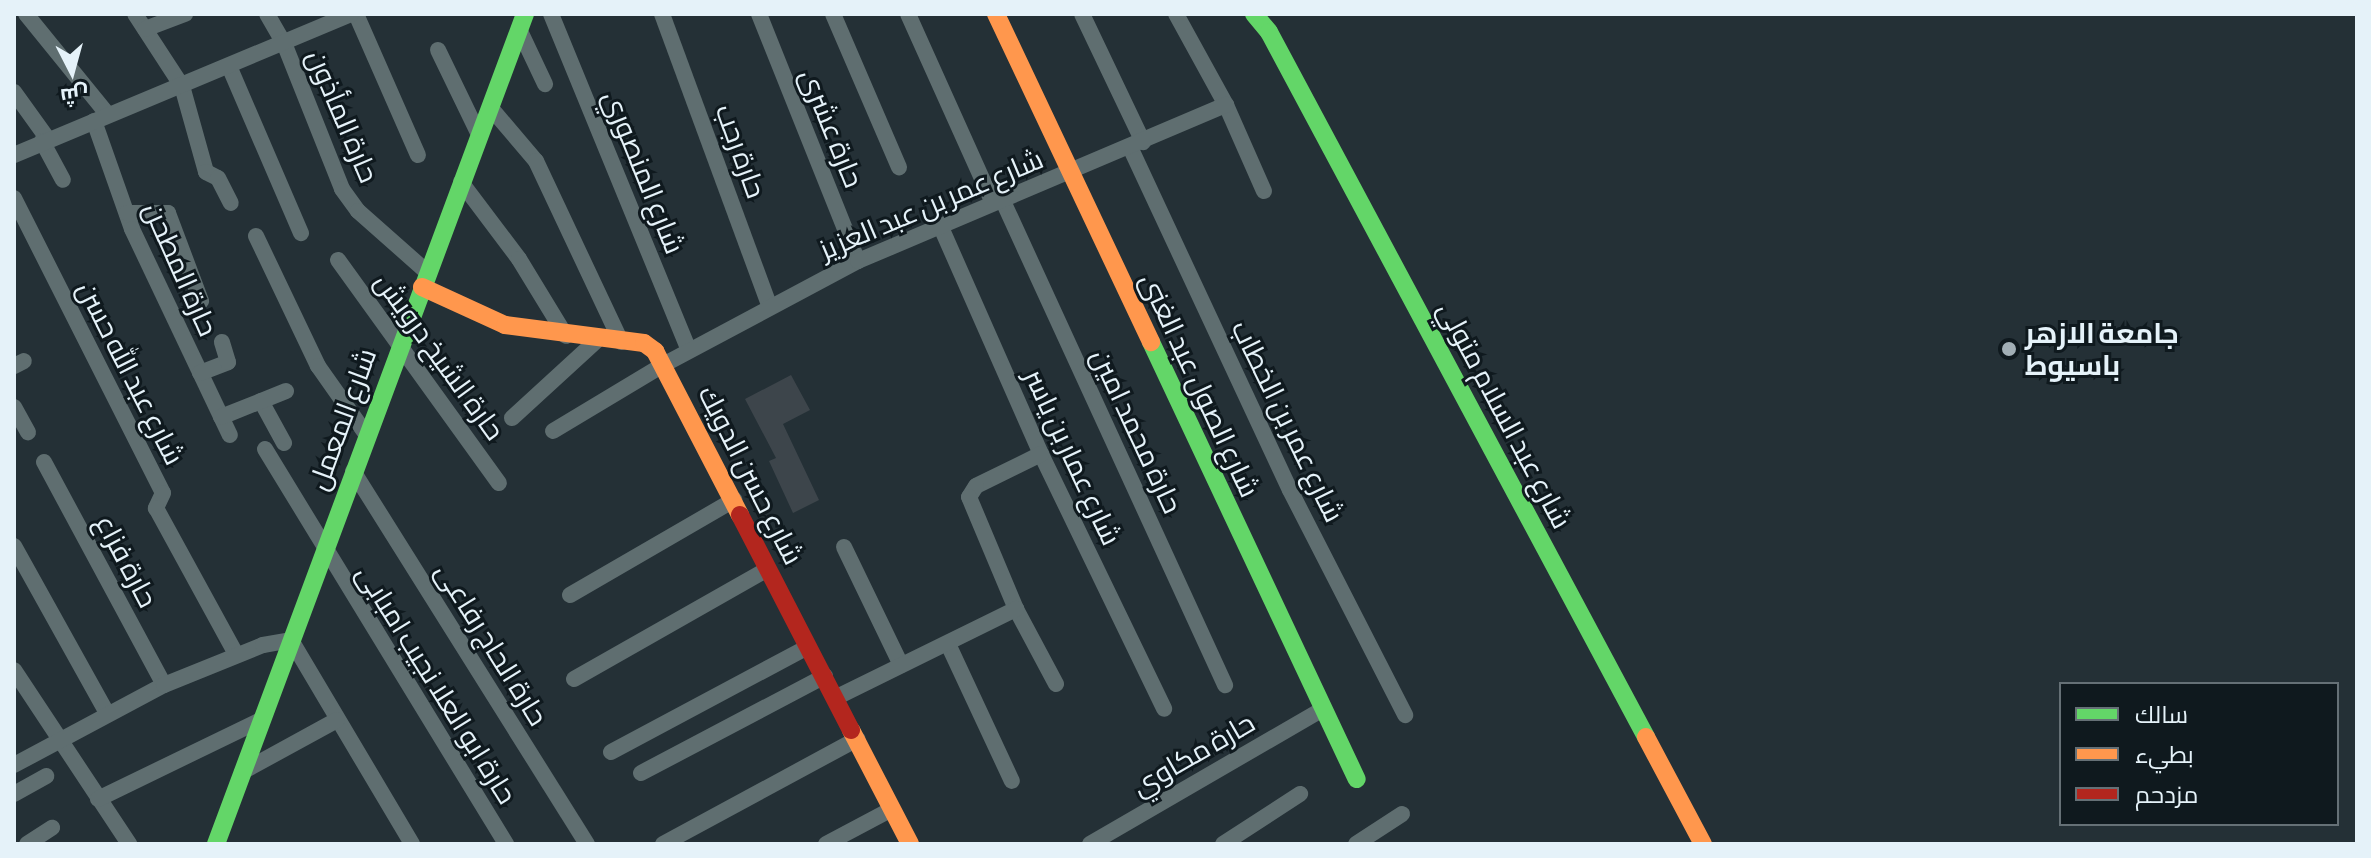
<!DOCTYPE html>
<meta charset="utf-8">
<style>
body{margin:0}
#map{position:relative;width:2371px;height:858px;overflow:hidden;background:#243036;font-family:"Asap Condensed",Cairo,sans-serif}
div>[style]{position:absolute}
[style*='--x']{left:calc(var(--x)*1px);top:calc(var(--y)*1px);width:calc(var(--w)*1px);rotate:calc(var(--a)*1deg)}
.building>*{inset:0;background:#3d454b}
.street>*{height:16px;margin:-8px;padding:0 8px;transform-origin:8px;border-radius:8px;background:#5f6e70}
.fast>*{height:18px;margin:-9px;padding:0 9px;transform-origin:9px;border-radius:9px;background:#63d668}
.slow>*{height:18px;margin:-9px;padding:0 9px;transform-origin:9px;border-radius:9px;background:#ff974d}
.jam>*{height:18px;margin:-9px;padding:0 9px;transform-origin:9px;border-radius:9px;background:#b3261e}
.dots>*{width:22px;height:22px;translate:-50% -50%;box-sizing:border-box;border:4px solid #0f191e;border-radius:50%}
span{translate:-50% -50%;white-space:nowrap;text-align:center;line-height:1.15;-webkit-text-stroke:6px #0f191e;paint-order:stroke}
.street-label{font-size:28px;color:#e5f2f9}
.poi-label{font-size:28px;color:#e5f2f9;font-weight:700}
.left{translate:0 -50%;text-align:left}
.frame{position:absolute;inset:0;border:16px solid #e5f2f9;pointer-events:none}
.legend{position:absolute;left:2059px;top:682px;width:280px;height:144px;box-sizing:border-box;background:#0f191e;border:2px solid #657076;margin:0;padding:10px 14px;list-style:none;font-size:24px;color:#e5f2f9}
.legend li{display:flex;align-items:center;gap:16px;height:40px}
.legend b{width:40px;border:2px solid #657076}
.north{position:absolute;left:32px;top:32px;width:80px;height:80px;-webkit-text-stroke:6px #0f191e;paint-order:stroke;rotate:174deg;font-size:22px;font-weight:700;line-height:32px;text-align:center;color:#e5f2f9}
.north::after{content:'';display:block;margin:auto;width:28px;height:36px;background:#e5f2f9;clip-path:polygon(50% 0,100% 100%,50% 72%,0 100%)}
</style>
<div id="map">
<div class="building">
<i style="clip-path:polygon(791px 375px,810px 410px,783px 424px,819px 500px,793px 513px,769px 461px,776px 458px,745px 399px)"></i>
</div>
<div class="street">
<i style="--x:26;--y:14;--w:130;--a:50.9"></i>
<i style="--x:135;--y:14;--w:86;--a:56.9"></i>
<i style="--x:182;--y:86;--w:89;--a:74.4"></i>
<i style="--x:206;--y:172;--w:13;--a:27"></i>
<i style="--x:218;--y:178;--w:28;--a:63"></i>
<i style="--x:267;--y:14;--w:34;--a:60"></i>
<i style="--x:284;--y:43;--w:157;--a:68.3"></i>
<i style="--x:342;--y:189;--w:27;--a:54"></i>
<i style="--x:358;--y:211;--w:92;--a:41.5"></i>
<i style="--x:356;--y:14;--w:154;--a:66.3"></i>
<i style="--x:551;--y:14;--w:363;--a:67.7"></i>
<i style="--x:662;--y:14;--w:312;--a:69.8"></i>
<i style="--x:759;--y:14;--w:266;--a:68.2"></i>
<i style="--x:833;--y:14;--w:167;--a:66.7"></i>
<i style="--x:908;--y:14;--w:207;--a:65.8"></i>
<i style="--x:1082;--y:14;--w:142;--a:64.5"></i>
<i style="--x:1176;--y:14;--w:104;--a:61.2"></i>
<i style="--x:1226;--y:105;--w:94;--a:66.2"></i>
<i style="--x:145;--y:29;--w:43;--a:-20.6"></i>
<i style="--x:519;--y:29;--w:61;--a:64.7"></i>
<i style="--x:438;--y:50;--w:94;--a:64.2"></i>
<i style="--x:229;--y:66;--w:182;--a:66.7"></i>
<i style="--x:14;--y:92;--w:57;--a:54.3"></i>
<i style="--x:490;--y:107;--w:71;--a:49.6"></i>
<i style="--x:536;--y:161;--w:200;--a:64.8"></i>
<i style="--x:94;--y:121;--w:114;--a:70.6"></i>
<i style="--x:132;--y:229;--w:228;--a:64.6"></i>
<i style="--x:42;--y:141;--w:44;--a:61.7"></i>
<i style="--x:1130;--y:147;--w:378;--a:65"></i>
<i style="--x:1290;--y:490;--w:253;--a:62.9"></i>
<i style="--x:14;--y:155;--w:365;--a:-22.7"></i>
<i style="--x:461;--y:182;--w:96;--a:53"></i>
<i style="--x:519;--y:259;--w:90;--a:58.6"></i>
<i style="--x:14;--y:198;--w:330;--a:63.2"></i>
<i style="--x:163;--y:493;--w:17;--a:115"></i>
<i style="--x:156;--y:508;--w:166;--a:61.3"></i>
<i style="--x:1002;--y:199;--w:535;--a:65.35"></i>
<i style="--x:127;--y:213;--w:41;--a:0"></i>
<i style="--x:168;--y:213;--w:94;--a:69.4"></i>
<i style="--x:940;--y:225;--w:250;--a:66.2"></i>
<i style="--x:1041;--y:454;--w:283;--a:64.2"></i>
<i style="--x:256;--y:236;--w:144;--a:64.5"></i>
<i style="--x:318;--y:366;--w:83;--a:54.8"></i>
<i style="--x:338;--y:260;--w:275;--a:54.2"></i>
<i style="--x:14;--y:366;--w:11;--a:-27"></i>
<i style="--x:200;--y:373;--w:30;--a:-21"></i>
<i style="--x:228;--y:362;--w:21;--a:-107"></i>
<i style="--x:261;--y:401;--w:48;--a:61.3"></i>
<i style="--x:14;--y:407;--w:29;--a:61"></i>
<i style="--x:221;--y:417;--w:70;--a:-21.8"></i>
<i style="--x:512;--y:418;--w:114;--a:-42.5"></i>
<i style="--x:553;--y:431;--w:128;--a:-31"></i>
<i style="--x:663;--y:365;--w:221;--a:-28.1"></i>
<i style="--x:858;--y:261;--w:400;--a:-23"></i>
<i style="--x:265;--y:449;--w:463;--a:58.6"></i>
<i style="--x:1041;--y:454;--w:72;--a:153.8"></i>
<i style="--x:976;--y:486;--w:13;--a:122"></i>
<i style="--x:969;--y:497;--w:121;--a:67.2"></i>
<i style="--x:1016;--y:609;--w:85;--a:61.9"></i>
<i style="--x:44;--y:462;--w:253;--a:61.7"></i>
<i style="--x:353;--y:471;--w:440;--a:57.9"></i>
<i style="--x:14;--y:546;--w:189;--a:60.9"></i>
<i style="--x:844;--y:547;--w:131;--a:64.2"></i>
<i style="--x:570;--y:595;--w:190;--a:-30.1"></i>
<i style="--x:948;--y:644;--w:151;--a:65"></i>
<i style="--x:14;--y:670;--w:209;--a:56.5"></i>
<i style="--x:574;--y:679;--w:223;--a:-29.6"></i>
<i style="--x:835;--y:698;--w:202;--a:-26.2"></i>
<i style="--x:611;--y:752;--w:223;--a:-28.1"></i>
<i style="--x:14;--y:765;--w:170;--a:-28.1"></i>
<i style="--x:164;--y:685;--w:107;--a:-22"></i>
<i style="--x:263;--y:645;--w:28;--a:-10"></i>
<i style="--x:291;--y:640;--w:237;--a:59.3"></i>
<i style="--x:242;--y:772;--w:108;--a:-28.7"></i>
<i style="--x:641;--y:773;--w:208;--a:-27.8"></i>
<i style="--x:14;--y:794;--w:37;--a:-29"></i>
<i style="--x:98;--y:799;--w:181;--a:-25.9"></i>
<i style="--x:27;--y:844;--w:30;--a:-33"></i>
<i style="--x:663;--y:844;--w:221;--a:-28.4"></i>
<i style="--x:826;--y:844;--w:72;--a:-28"></i>
<i style="--x:1090;--y:844;--w:269;--a:-30.1"></i>
<i style="--x:1223;--y:844;--w:92;--a:-33"></i>
<i style="--x:1356;--y:844;--w:55;--a:-33.1"></i>
</div>
<div class="fast">
<i style="--x:1254;--y:14;--w:23;--a:50"></i>
<i style="--x:1269;--y:32;--w:799;--a:61.86"></i>
<i style="--x:1151;--y:342;--w:483;--a:64.8"></i>
<i style="--x:216;--y:844;--w:886;--a:-69.58"></i>
</div>
<div class="slow">
<i style="--x:996;--y:14;--w:363;--a:64.7"></i>
<i style="--x:422;--y:287;--w:91;--a:24.6"></i>
<i style="--x:505;--y:325;--w:140;--a:7.4"></i>
<i style="--x:644;--y:343;--w:14;--a:36"></i>
<i style="--x:655;--y:351;--w:185;--a:62.6"></i>
<i style="--x:851;--y:730;--w:128;--a:62.6"></i>
<i style="--x:1646;--y:737;--w:121;--a:62"></i>
</div>
<div class="jam">
<i style="--x:740;--y:515;--w:242;--a:62.7"></i>
</div>
<div class="dots">
<i style="left:2009px;top:349px;background:#a1aeb5"></i>
</div>
<div class="street-label">
<span style="left:343px;top:116px;rotate:67deg">حارة المأذون</span>
<span style="left:832px;top:128px;rotate:68deg">حارة عشرى</span>
<span style="left:741px;top:151px;rotate:70deg">حارة رجب</span>
<span style="left:644px;top:172px;rotate:68deg">شارع المنصوري</span>
<span style="left:931px;top:204px;rotate:-23deg">شارع عمر بن عبد العزيز</span>
<span style="left:181px;top:269px;rotate:66deg">حارة المطحن</span>
<span style="left:440px;top:356px;rotate:54deg">حارة الشيخ درويش</span>
<span style="left:131px;top:373px;rotate:63deg">شارع عبد الله حسن</span>
<span style="left:1200px;top:385px;rotate:65deg">شارع الصول عبد الغنى</span>
<span style="left:1505px;top:415px;rotate:62deg">شارع عبد السلام متولي</span>
<span style="left:342px;top:419px;rotate:-70deg">شارع المعمل</span>
<span style="left:1288px;top:421px;rotate:64deg">شارع عمر بن الخطاب</span>
<span style="left:1137px;top:431px;rotate:65deg">حارة محمد امين</span>
<span style="left:1073px;top:457px;rotate:65deg">شارع عمار بن ياسر</span>
<span style="left:751px;top:475px;rotate:63deg">شارع حسن الدويك</span>
<span style="left:127px;top:561px;rotate:62deg">حارة فزاع</span>
<span style="left:492px;top:644px;rotate:58deg">حارة الحاج رفاعى</span>
<span style="left:437px;top:684px;rotate:58deg">حارة ابو العلا نجيب امبابى</span>
<span style="left:1193px;top:754px;rotate:-30deg">حارة مكاوي</span>
</div>
<div class="poi-label">
<span class="left" style="left:2025px;top:349px">جامعة الازهر<br>باسيوط</span>
</div>
<div class="frame"></div>
<ul class="legend">
<li><b style="height:10px;background:#63d668"></b>سالك</li>
<li><b style="height:10px;background:#ff974d"></b>بطيء</li>
<li><b style="height:10px;background:#b3261e"></b>مزدحم</li>
</ul>
<div class="north">ش</div>
</div>
